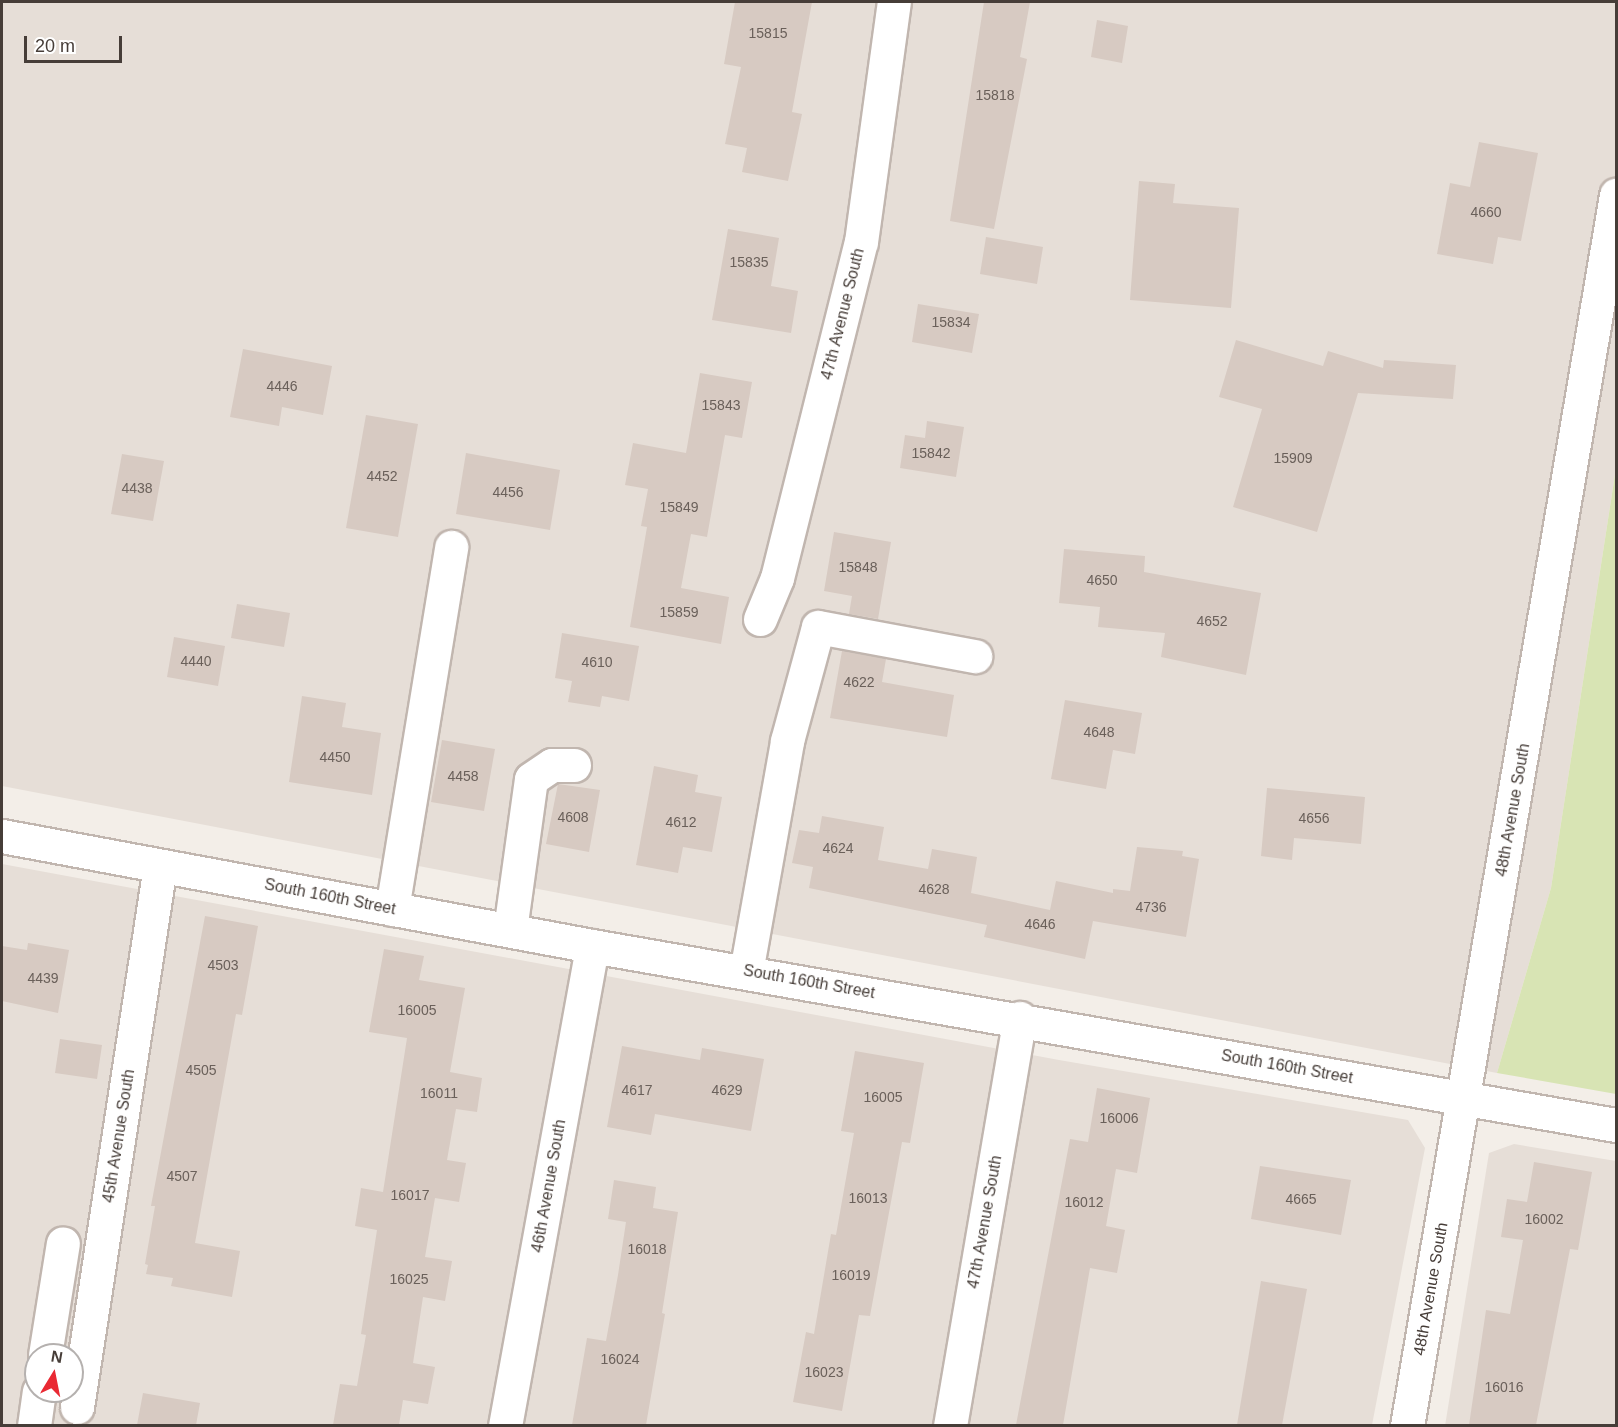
<!DOCTYPE html>
<style>
body{margin:0}
#map{position:relative;width:1618px;height:1427px;overflow:hidden;background:#f3eee8;font-family:Arial,sans-serif}
div>[style]{position:absolute}
[style*='--x']{left:calc(var(--x)*1px);top:calc(var(--y)*1px);width:calc(var(--w)*1px);rotate:calc(var(--a)*1deg)}
.residential>*{inset:0;background:#e6ded7}
.green>*{inset:0;background:#d8e4b4}
.building>*{inset:0;background:#d7cac2}
.roads{filter:drop-shadow(2px 0 #c1b6af) drop-shadow(-2px 0 #c1b6af) drop-shadow(0 2px #c1b6af) drop-shadow(0 -2px #c1b6af)}
.minor>*{height:33px;margin:-16.5px;padding:0 16.5px;transform-origin:16.5px;border-radius:16.5px;background:#fff}
span{translate:-50% -50%;white-space:nowrap;text-align:center;line-height:1.15;-webkit-text-stroke:4.5px #fff;paint-order:stroke}
.number-label{font-size:14px;color:#6a605a}
.number-label span{-webkit-text-stroke-width:0}
.street-label{font-size:16px;color:#463d38}
.frame{position:absolute;inset:0;border:3px solid #463d38;pointer-events:none}
.north{position:absolute;left:24px;top:1343px;width:60px;height:60px;box-sizing:border-box;background:#fff;border:2px solid #b5b1af;border-radius:50%;rotate:10deg;font-size:16px;font-weight:700;line-height:24px;text-align:center;color:#463d38}
.north::after{content:'';display:block;margin:auto;width:21px;height:27px;background:#e92933;clip-path:polygon(50% 0,100% 100%,50% 72%,0 100%)}
.scale{position:absolute;left:24px;top:36px;width:98px;height:27px;box-sizing:border-box;border:3px solid #463d38;border-top:0;padding-left:8px;font-size:18px;line-height:21px;white-space:nowrap;color:#463d38;-webkit-text-stroke:4px #fff;paint-order:stroke}
</style>
<div id="map">
<div class="residential">
<i style="clip-path:polygon(2px 2px,1616px 2px,1616px 468px,1551px 888px,1497px 1073px,2px 786px)"></i>
<i style="clip-path:polygon(evenodd,2px 864px,1059px 1060px,1408px 1120px,1425px 1148px,1372px 1425px,2px 1425px,2px 864px,36px 1355px,72px 1355px,72px 1391px,36px 1391px,36px 1355px)"></i>
<i style="clip-path:polygon(1514px 1144px,1616px 1161px,1616px 1425px,1445px 1426px,1489px 1153px)"></i>
</div>
<div class="green">
<i style="clip-path:polygon(1616px 468px,1616px 1094px,1497px 1073px,1551px 888px)"></i>
</div>
<div class="building">
<i style="clip-path:polygon(735px 2px,812px 2px,792px 112px,802px 114px,788px 181px,742px 172px,747px 148px,725px 144px,741px 67px,724px 64px)"></i>
<i style="clip-path:polygon(984px 2px,1030px 2px,1020px 57px,1027px 59px,994px 229px,950px 221px)"></i>
<i style="clip-path:polygon(1097px 20px,1128px 26px,1122px 63px,1091px 57px)"></i>
<i style="clip-path:polygon(1479px 142px,1538px 153px,1521px 241px,1498px 237px,1493px 264px,1437px 254px,1450px 183px,1470px 187px)"></i>
<i style="clip-path:polygon(1139px 181px,1175px 184px,1173px 203px,1239px 208px,1231px 308px,1130px 300px)"></i>
<i style="clip-path:polygon(728px 229px,779px 238px,771px 286px,798px 291px,791px 333px,712px 320px)"></i>
<i style="clip-path:polygon(986px 237px,1043px 247px,1037px 284px,980px 274px)"></i>
<i style="clip-path:polygon(918px 304px,979px 314px,972px 353px,912px 342px)"></i>
<i style="clip-path:polygon(1236px 340px,1323px 366px,1328px 351px,1383px 368px,1384px 360px,1456px 365px,1453px 399px,1358px 393px,1317px 532px,1233px 507px,1262px 409px,1219px 397px)"></i>
<i style="clip-path:polygon(243px 349px,332px 366px,323px 415px,282px 407px,279px 426px,230px 417px)"></i>
<i style="clip-path:polygon(700px 373px,752px 382px,742px 438px,725px 435px,707px 537px,691px 534px,681px 588px,729px 597px,721px 644px,630px 627px,647px 527px,641px 526px,648px 489px,625px 485px,633px 443px,686px 453px)"></i>
<i style="clip-path:polygon(366px 415px,418px 424px,398px 537px,346px 528px)"></i>
<i style="clip-path:polygon(927px 421px,964px 427px,956px 477px,900px 468px,905px 435px,925px 438px)"></i>
<i style="clip-path:polygon(466px 453px,560px 470px,550px 530px,456px 514px)"></i>
<i style="clip-path:polygon(122px 454px,164px 461px,153px 521px,111px 514px)"></i>
<i style="clip-path:polygon(834px 532px,891px 542px,878px 619px,849px 614px,852px 596px,824px 591px)"></i>
<i style="clip-path:polygon(1064px 549px,1145px 556px,1144px 572px,1261px 593px,1246px 675px,1161px 657px,1165px 633px,1098px 627px,1100px 607px,1059px 603px)"></i>
<i style="clip-path:polygon(237px 604px,290px 613px,284px 647px,231px 638px)"></i>
<i style="clip-path:polygon(562px 633px,639px 646px,629px 701px,602px 696px,600px 707px,568px 702px,572px 681px,555px 678px)"></i>
<i style="clip-path:polygon(174px 637px,225px 646px,218px 686px,167px 677px)"></i>
<i style="clip-path:polygon(842px 651px,886px 659px,882px 682px,954px 695px,947px 737px,830px 718px)"></i>
<i style="clip-path:polygon(302px 696px,346px 703px,342px 727px,381px 733px,372px 795px,289px 782px)"></i>
<i style="clip-path:polygon(1065px 700px,1142px 713px,1135px 754px,1113px 750px,1106px 789px,1051px 779px)"></i>
<i style="clip-path:polygon(442px 740px,495px 749px,484px 811px,431px 802px)"></i>
<i style="clip-path:polygon(654px 766px,698px 775px,695px 792px,722px 797px,712px 852px,683px 847px,678px 873px,636px 865px)"></i>
<i style="clip-path:polygon(558px 784px,600px 790px,589px 852px,546px 844px)"></i>
<i style="clip-path:polygon(1267px 788px,1365px 797px,1361px 844px,1294px 838px,1292px 860px,1261px 856px)"></i>
<i style="clip-path:polygon(822px 816px,884px 827px,878px 860px,928px 869px,932px 849px,977px 857px,971px 893px,1050px 910px,1056px 881px,1113px 893px,1113px 889px,1130px 891px,1137px 847px,1183px 851px,1182px 856px,1199px 859px,1186px 937px,1093px 921px,1085px 959px,984px 937px,987px 925px,809px 888px,813px 867px,792px 863px,799px 830px,819px 833px)"></i>
<i style="clip-path:polygon(205px 916px,258px 926px,242px 1015px,236px 1014px,195px 1243px,240px 1251px,232px 1297px,171px 1286px,173px 1278px,146px 1274px,148px 1265px,145px 1264px,155px 1206px,151px 1206px)"></i>
<i style="clip-path:polygon(28px 943px,69px 950px,58px 1013px,2px 1001px,2px 946px,27px 950px)"></i>
<i style="clip-path:polygon(384px 949px,424px 956px,419px 980px,465px 988px,450px 1072px,482px 1078px,477px 1112px,456px 1109px,447px 1160px,466px 1163px,459px 1202px,435px 1198px,425px 1257px,452px 1261px,445px 1301px,423px 1297px,413px 1363px,435px 1367px,428px 1404px,403px 1400px,399px 1425px,333px 1425px,340px 1384px,357px 1386px,366px 1335px,361px 1334px,377px 1230px,355px 1226px,361px 1188px,383px 1192px,407px 1038px,369px 1032px)"></i>
<i style="clip-path:polygon(60px 1039px,102px 1045px,97px 1079px,55px 1073px)"></i>
<i style="clip-path:polygon(622px 1046px,700px 1060px,702px 1048px,764px 1059px,751px 1131px,655px 1114px,651px 1135px,607px 1127px)"></i>
<i style="clip-path:polygon(855px 1051px,924px 1063px,910px 1143px,902px 1142px,870px 1316px,859px 1315px,842px 1411px,793px 1402px,806px 1332px,814px 1334px,831px 1234px,836px 1235px,854px 1133px,841px 1131px)"></i>
<i style="clip-path:polygon(1097px 1088px,1150px 1098px,1137px 1173px,1116px 1169px,1106px 1226px,1125px 1230px,1117px 1273px,1090px 1268px,1063px 1425px,1016px 1425px,1070px 1139px,1088px 1142px)"></i>
<i style="clip-path:polygon(1534px 1162px,1592px 1172px,1578px 1250px,1570px 1249px,1536px 1425px,1469px 1425px,1486px 1310px,1510px 1314px,1523px 1240px,1501px 1237px,1507px 1199px,1527px 1202px)"></i>
<i style="clip-path:polygon(1260px 1166px,1351px 1180px,1341px 1235px,1251px 1219px)"></i>
<i style="clip-path:polygon(614px 1180px,656px 1187px,653px 1208px,678px 1212px,662px 1313px,665px 1314px,646px 1425px,572px 1425px,587px 1338px,606px 1341px,618px 1275px,626px 1222px,608px 1219px)"></i>
<i style="clip-path:polygon(1261px 1281px,1307px 1289px,1282px 1425px,1237px 1425px)"></i>
<i style="clip-path:polygon(143px 1393px,200px 1403px,196px 1425px,137px 1425px)"></i>
</div>
<div class="roads">
<div class="minor">
<i style="--x:760;--y:619;--w:44;--a:-67.5"></i>
<i style="--x:777;--y:578;--w:346;--a:-76"></i>
<i style="--x:861;--y:242;--w:242;--a:-82.2"></i>
<i style="--x:2;--y:836;--w:600;--a:10.56"></i>
<i style="--x:592;--y:946;--w:1040;--a:9.92"></i>
<i style="--x:392;--y:909;--w:367;--a:-80.7"></i>
<i style="--x:510;--y:930;--w:152;--a:-82.1"></i>
<i style="--x:531;--y:779;--w:25;--a:-34"></i>
<i style="--x:552;--y:765;--w:22;--a:0"></i>
<i style="--x:746;--y:972;--w:235;--a:-79.9"></i>
<i style="--x:787;--y:741;--w:118;--a:-74.8"></i>
<i style="--x:818;--y:627;--w:160;--a:10.5"></i>
<i style="--x:45;--y:1355;--w:113;--a:-80.9"></i>
<i style="--x:77;--y:1407;--w:547;--a:-81.28"></i>
<i style="--x:34;--y:1426;--w:35;--a:-82"></i>
<i style="--x:505;--y:1426;--w:488;--a:-79.7"></i>
<i style="--x:950;--y:1426;--w:414;--a:-80.3"></i>
<i style="--x:1407;--y:1426;--w:1249;--a:-80.36"></i>
</div>
</div>
<div class="number-label">
<span style="left:768px;top:33px">15815</span>
<span style="left:995px;top:95px">15818</span>
<span style="left:1486px;top:212px">4660</span>
<span style="left:749px;top:262px">15835</span>
<span style="left:951px;top:322px">15834</span>
<span style="left:282px;top:386px">4446</span>
<span style="left:721px;top:405px">15843</span>
<span style="left:931px;top:453px">15842</span>
<span style="left:1293px;top:458px">15909</span>
<span style="left:382px;top:476px">4452</span>
<span style="left:137px;top:488px">4438</span>
<span style="left:508px;top:492px">4456</span>
<span style="left:679px;top:507px">15849</span>
<span style="left:858px;top:567px">15848</span>
<span style="left:1102px;top:580px">4650</span>
<span style="left:679px;top:612px">15859</span>
<span style="left:1212px;top:621px">4652</span>
<span style="left:196px;top:661px">4440</span>
<span style="left:597px;top:662px">4610</span>
<span style="left:859px;top:682px">4622</span>
<span style="left:1099px;top:732px">4648</span>
<span style="left:335px;top:757px">4450</span>
<span style="left:463px;top:776px">4458</span>
<span style="left:573px;top:817px">4608</span>
<span style="left:1314px;top:818px">4656</span>
<span style="left:681px;top:822px">4612</span>
<span style="left:838px;top:848px">4624</span>
<span style="left:934px;top:889px">4628</span>
<span style="left:1151px;top:907px">4736</span>
<span style="left:1040px;top:924px">4646</span>
<span style="left:223px;top:965px">4503</span>
<span style="left:43px;top:978px">4439</span>
<span style="left:417px;top:1010px">16005</span>
<span style="left:201px;top:1070px">4505</span>
<span style="left:637px;top:1090px">4617</span>
<span style="left:727px;top:1090px">4629</span>
<span style="left:439px;top:1093px">16011</span>
<span style="left:883px;top:1097px">16005</span>
<span style="left:1119px;top:1118px">16006</span>
<span style="left:182px;top:1176px">4507</span>
<span style="left:410px;top:1195px">16017</span>
<span style="left:868px;top:1198px">16013</span>
<span style="left:1301px;top:1199px">4665</span>
<span style="left:1084px;top:1202px">16012</span>
<span style="left:1544px;top:1219px">16002</span>
<span style="left:647px;top:1249px">16018</span>
<span style="left:851px;top:1275px">16019</span>
<span style="left:409px;top:1279px">16025</span>
<span style="left:620px;top:1359px">16024</span>
<span style="left:824px;top:1372px">16023</span>
<span style="left:1504px;top:1387px">16016</span>
</div>
<div class="street-label">
<span style="left:843px;top:314px;rotate:-76deg">47th Avenue South</span>
<span style="left:1513px;top:810px;rotate:-80deg">48th Avenue South</span>
<span style="left:330px;top:897px;rotate:11deg">South 160th Street</span>
<span style="left:809px;top:982px;rotate:10deg">South 160th Street</span>
<span style="left:1287px;top:1067px;rotate:10deg">South 160th Street</span>
<span style="left:119px;top:1136px;rotate:-81deg">45th Avenue South</span>
<span style="left:549px;top:1186px;rotate:-80deg">46th Avenue South</span>
<span style="left:985px;top:1222px;rotate:-80deg">47th Avenue South</span>
<span style="left:1431px;top:1289px;rotate:-80deg">48th Avenue South</span>
</div>
<div class="frame"></div>
<div class="north">N</div>
<div class="scale">20 m</div>
</div>
